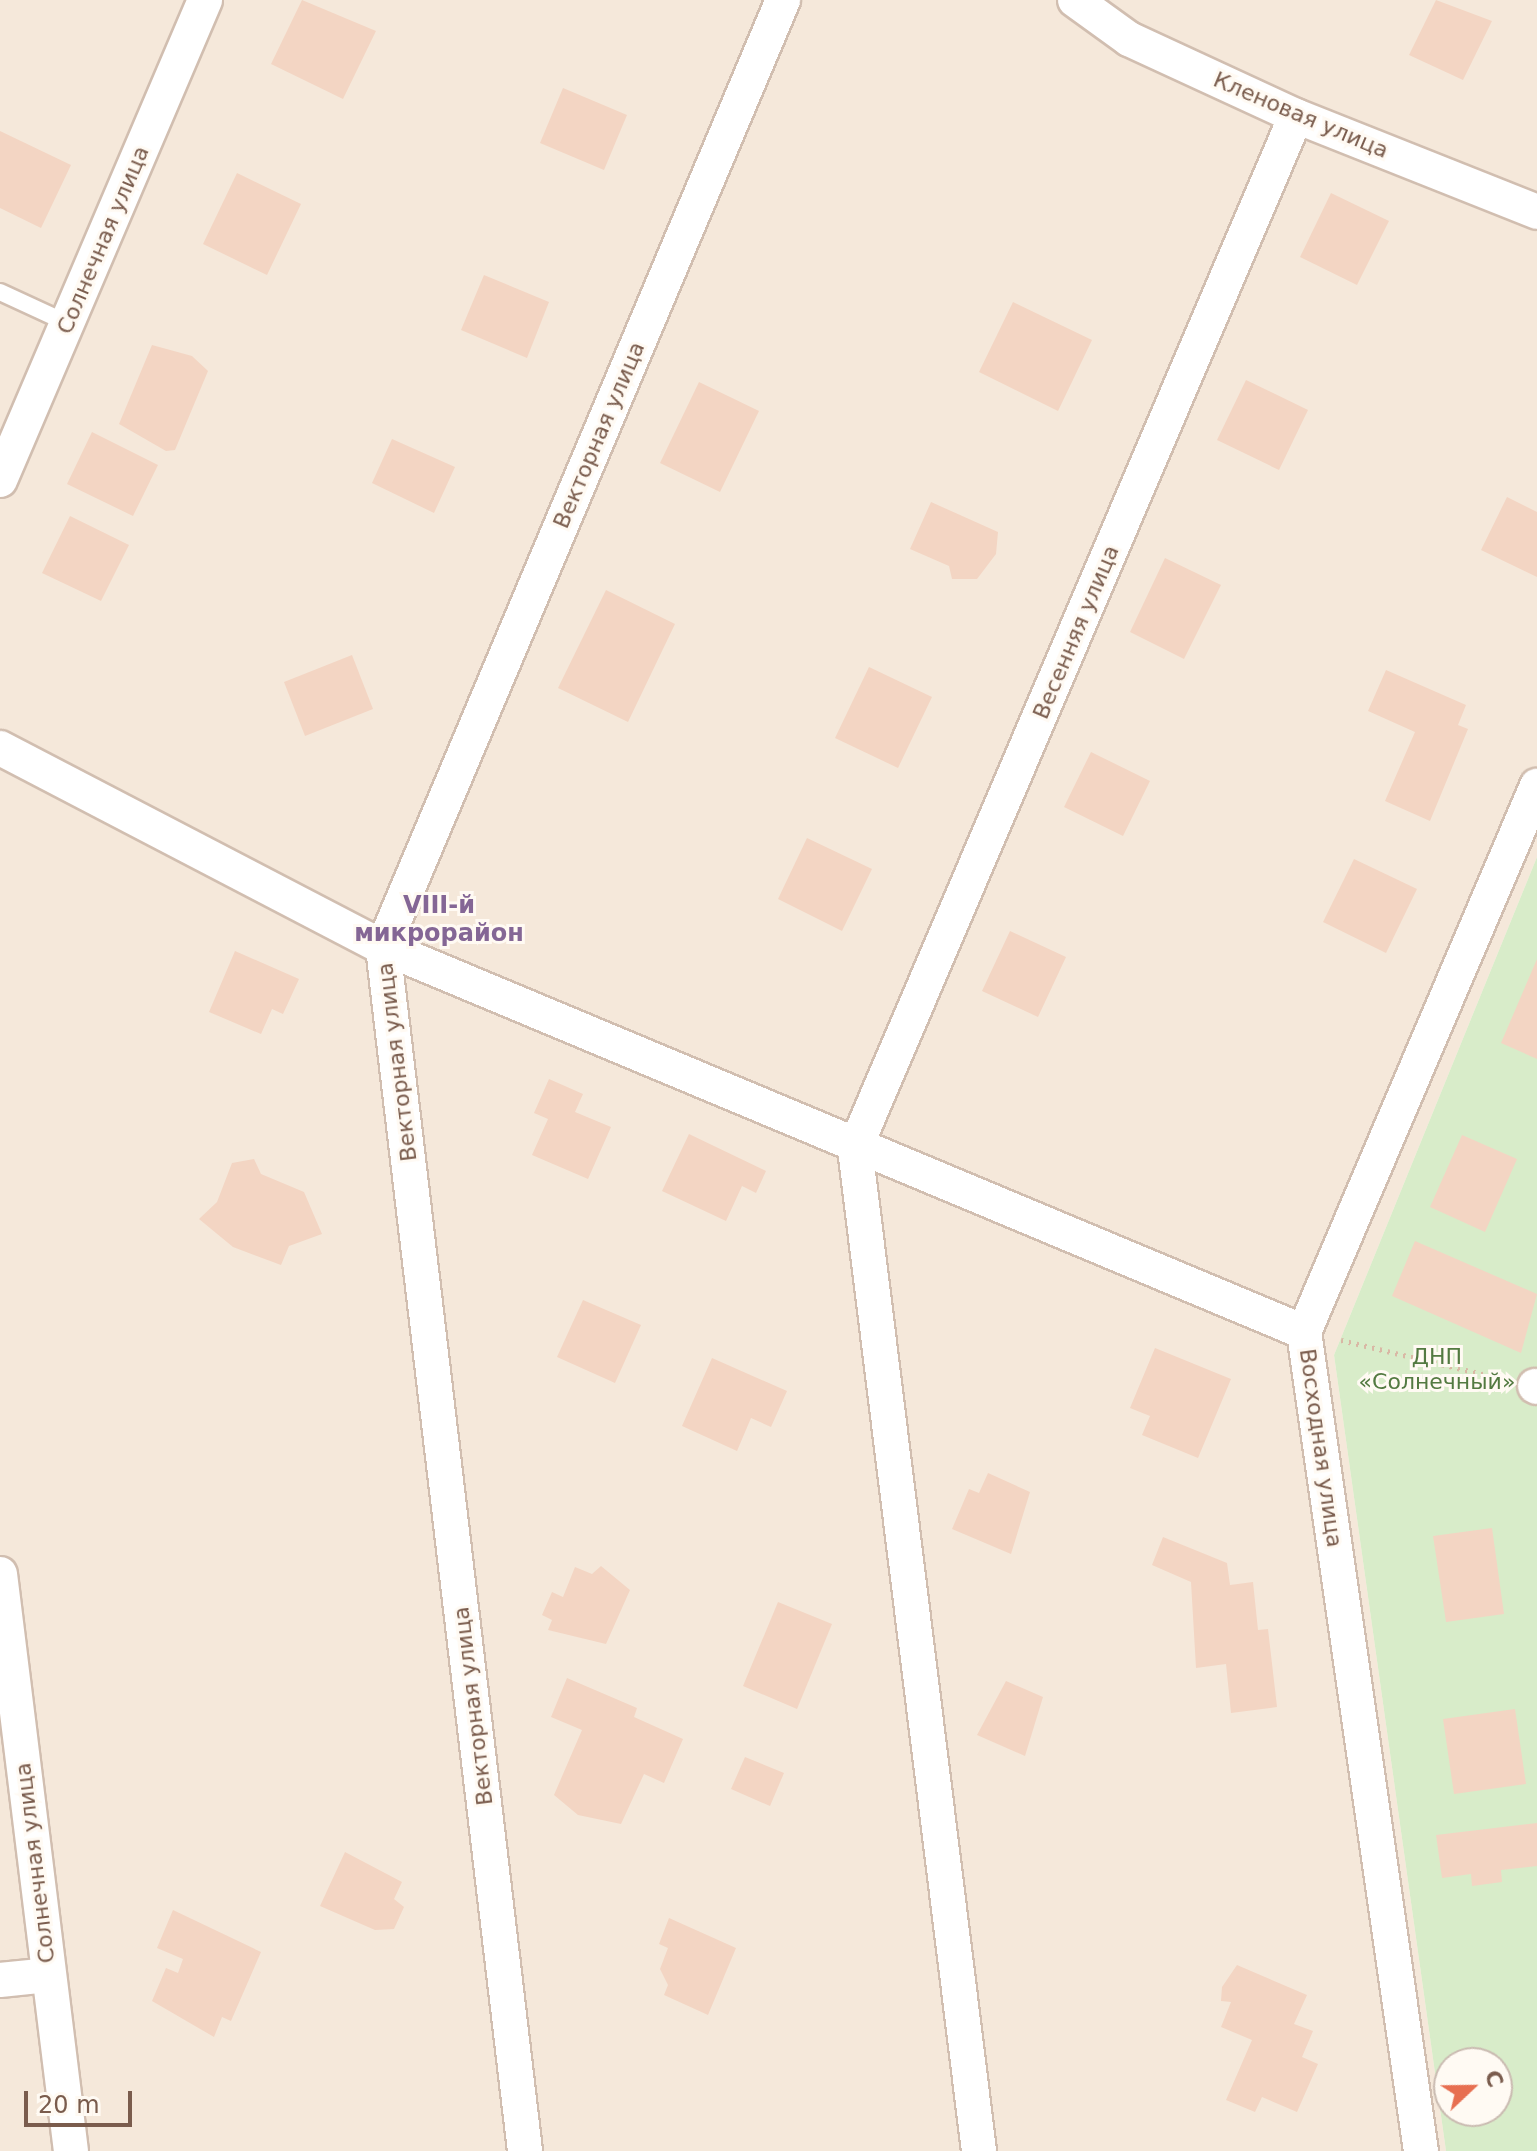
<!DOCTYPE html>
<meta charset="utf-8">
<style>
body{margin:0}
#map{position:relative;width:1537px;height:2151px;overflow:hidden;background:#fdf6ec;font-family:"DejaVu Sans",sans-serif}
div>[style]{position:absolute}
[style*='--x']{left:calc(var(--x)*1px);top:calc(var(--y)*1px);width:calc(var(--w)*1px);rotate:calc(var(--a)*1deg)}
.residential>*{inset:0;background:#f5e8da}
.green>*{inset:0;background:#d8ecc9}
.building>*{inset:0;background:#f3d5c3}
.path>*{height:5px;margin-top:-2.5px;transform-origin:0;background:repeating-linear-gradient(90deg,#d9b8a5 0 2px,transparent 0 8px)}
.roads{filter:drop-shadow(2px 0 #d1beb0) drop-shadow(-2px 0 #d1beb0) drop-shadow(0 2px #d1beb0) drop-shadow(0 -2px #d1beb0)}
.lane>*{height:16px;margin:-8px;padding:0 8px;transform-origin:8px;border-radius:8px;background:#fff}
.street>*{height:34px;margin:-17px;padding:0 17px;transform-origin:17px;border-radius:17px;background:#fff}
span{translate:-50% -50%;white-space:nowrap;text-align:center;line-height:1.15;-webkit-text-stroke:6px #fffaf3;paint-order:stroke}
.street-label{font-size:22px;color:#7a5c4d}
.park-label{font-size:22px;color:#537a41}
.neighbourhood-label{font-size:24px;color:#846695;font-weight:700}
.north{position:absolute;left:1433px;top:2047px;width:80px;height:80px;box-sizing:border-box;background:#fffaf3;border:2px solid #cabbb1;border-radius:50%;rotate:68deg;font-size:22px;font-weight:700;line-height:32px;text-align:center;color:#7a5c4d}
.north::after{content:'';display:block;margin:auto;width:28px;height:36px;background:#e76f51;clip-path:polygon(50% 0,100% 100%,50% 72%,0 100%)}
.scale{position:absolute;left:24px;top:2091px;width:108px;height:36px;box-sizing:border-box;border:4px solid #7a5c4d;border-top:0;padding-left:10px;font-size:24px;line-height:28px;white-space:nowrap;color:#7a5c4d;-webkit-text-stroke:6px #fffaf3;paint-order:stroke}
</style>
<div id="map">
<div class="residential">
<i style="clip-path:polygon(0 0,1537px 0,1537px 857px,1334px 1355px,1446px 2151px,0 2151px)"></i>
</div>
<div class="green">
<i style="clip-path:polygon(evenodd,1537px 857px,1537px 2151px,1446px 2151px,1334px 1355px,1537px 857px,1449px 2063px,1497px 2063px,1497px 2111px,1449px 2111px,1449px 2063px)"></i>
</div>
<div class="building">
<i style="clip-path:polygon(302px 0,376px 31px,343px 99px,271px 64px)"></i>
<i style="clip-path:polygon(1436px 0,1492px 21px,1463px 80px,1409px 55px)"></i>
<i style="clip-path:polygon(563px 88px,627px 115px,604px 170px,540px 143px)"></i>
<i style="clip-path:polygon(0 131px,71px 165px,41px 228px,0 208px)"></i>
<i style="clip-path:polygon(237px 173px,301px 204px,267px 275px,203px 244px)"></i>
<i style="clip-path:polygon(1331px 193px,1389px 221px,1357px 285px,1300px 257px)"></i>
<i style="clip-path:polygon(484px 275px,549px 302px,527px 358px,461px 330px)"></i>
<i style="clip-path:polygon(1013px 302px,1092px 340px,1058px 411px,979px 372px)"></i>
<i style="clip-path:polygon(152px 345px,192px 356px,208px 371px,175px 450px,166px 451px,119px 424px)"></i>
<i style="clip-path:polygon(1246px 380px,1308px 410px,1279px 470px,1217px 440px)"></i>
<i style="clip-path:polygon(699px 382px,759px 411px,720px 492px,660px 463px)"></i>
<i style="clip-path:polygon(92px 432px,158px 465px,133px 516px,67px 484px)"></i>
<i style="clip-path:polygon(392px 439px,455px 467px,434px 513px,372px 483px)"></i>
<i style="clip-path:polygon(1507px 497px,1537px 512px,1537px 577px,1481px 550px)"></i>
<i style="clip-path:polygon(931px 502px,998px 532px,996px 554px,977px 579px,952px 579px,949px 566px,910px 549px)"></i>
<i style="clip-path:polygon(70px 516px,129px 545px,101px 601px,42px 573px)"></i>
<i style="clip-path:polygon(1165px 558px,1221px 585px,1184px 659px,1130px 632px)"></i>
<i style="clip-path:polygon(606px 590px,675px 624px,628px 722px,558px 688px)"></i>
<i style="clip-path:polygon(352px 655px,373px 709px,305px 736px,284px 682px)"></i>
<i style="clip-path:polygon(869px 667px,932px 697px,898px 768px,835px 738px)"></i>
<i style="clip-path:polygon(1386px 670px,1466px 705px,1458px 725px,1468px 729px,1430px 821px,1385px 801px,1415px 732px,1368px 711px)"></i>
<i style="clip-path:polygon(1091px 752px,1150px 781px,1123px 836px,1064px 807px)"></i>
<i style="clip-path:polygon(807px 838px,872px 869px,842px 931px,778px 899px)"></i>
<i style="clip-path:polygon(1354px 859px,1417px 889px,1386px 953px,1323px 922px)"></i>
<i style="clip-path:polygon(1010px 931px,1066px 957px,1038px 1017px,982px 991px)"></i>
<i style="clip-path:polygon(235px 951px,299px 979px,283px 1014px,272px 1009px,261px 1034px,209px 1012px)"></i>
<i style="clip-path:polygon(1537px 959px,1537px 1059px,1501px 1043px)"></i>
<i style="clip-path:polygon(549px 1079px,583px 1094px,575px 1112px,611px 1127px,588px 1179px,532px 1155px,548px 1119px,534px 1113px)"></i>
<i style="clip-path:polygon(689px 1134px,766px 1171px,756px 1193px,742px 1186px,726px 1221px,662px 1191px)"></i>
<i style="clip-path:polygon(1462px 1135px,1517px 1159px,1485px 1232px,1430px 1207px)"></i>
<i style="clip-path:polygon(254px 1159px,261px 1174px,304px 1192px,322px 1234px,289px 1246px,281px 1265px,233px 1247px,199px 1219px,217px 1202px,232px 1163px)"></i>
<i style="clip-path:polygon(1415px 1241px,1537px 1294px,1521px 1353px,1392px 1296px)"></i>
<i style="clip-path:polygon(583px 1300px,641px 1325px,615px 1383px,557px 1357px)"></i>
<i style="clip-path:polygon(1155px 1348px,1231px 1379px,1198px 1458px,1142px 1435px,1150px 1416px,1130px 1408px)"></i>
<i style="clip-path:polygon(712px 1358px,787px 1391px,771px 1427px,751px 1418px,737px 1451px,682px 1426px)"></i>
<i style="clip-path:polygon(988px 1473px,1030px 1492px,1011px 1554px,952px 1529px,969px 1489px,979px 1493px)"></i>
<i style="clip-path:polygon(1492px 1528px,1504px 1614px,1446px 1622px,1433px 1536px)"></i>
<i style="clip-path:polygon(1163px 1537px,1227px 1563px,1230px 1585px,1253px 1582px,1258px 1630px,1268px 1629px,1277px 1707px,1231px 1713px,1226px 1664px,1196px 1668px,1191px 1582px,1152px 1565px)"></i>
<i style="clip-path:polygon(601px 1566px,630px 1590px,606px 1644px,548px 1630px,552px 1620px,542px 1615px,552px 1592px,563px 1597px,575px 1567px,592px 1574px)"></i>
<i style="clip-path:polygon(778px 1602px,832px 1624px,797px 1709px,743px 1686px)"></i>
<i style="clip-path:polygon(567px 1678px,637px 1708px,634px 1717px,683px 1739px,664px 1783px,644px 1774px,621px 1824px,578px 1815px,554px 1795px,582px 1730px,551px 1717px)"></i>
<i style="clip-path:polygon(1006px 1681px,1043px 1697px,1025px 1756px,977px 1735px)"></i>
<i style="clip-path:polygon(1515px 1709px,1526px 1784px,1454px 1794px,1443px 1719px)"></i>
<i style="clip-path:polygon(745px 1757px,784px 1773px,770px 1806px,731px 1789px)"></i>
<i style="clip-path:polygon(1537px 1823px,1537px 1866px,1501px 1870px,1502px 1882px,1472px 1886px,1471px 1874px,1442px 1878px,1436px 1835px)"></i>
<i style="clip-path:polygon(345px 1852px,402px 1882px,394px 1899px,404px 1907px,394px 1929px,375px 1930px,320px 1906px)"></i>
<i style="clip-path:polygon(173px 1910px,261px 1952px,231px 2021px,222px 2017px,214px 2037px,152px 2001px,166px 1968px,178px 1973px,183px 1959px,157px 1948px)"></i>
<i style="clip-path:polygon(669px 1918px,736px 1948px,708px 2015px,664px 1995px,668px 1985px,660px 1969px,668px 1948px,659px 1944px)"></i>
<i style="clip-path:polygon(1237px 1965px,1307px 1995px,1294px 2024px,1313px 2031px,1302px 2057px,1318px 2064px,1297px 2112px,1262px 2097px,1255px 2112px,1226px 2100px,1252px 2040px,1221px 2027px,1231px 2002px,1221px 2001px,1222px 1987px)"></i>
</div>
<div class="path">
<i style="--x:1341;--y:1340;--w:167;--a:13.5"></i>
</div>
<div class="roads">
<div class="lane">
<i style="--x:0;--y:292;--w:74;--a:24.8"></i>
</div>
<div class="street">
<i style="--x:1075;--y:0;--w:67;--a:35.8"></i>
<i style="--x:1129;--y:39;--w:184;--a:24.8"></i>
<i style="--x:1296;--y:116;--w:259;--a:21.7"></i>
<i style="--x:0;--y:480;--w:522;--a:-66.87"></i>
<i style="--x:0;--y:748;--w:432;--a:27.5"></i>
<i style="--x:383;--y:947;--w:998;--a:22.69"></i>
<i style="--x:1535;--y:1386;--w:2;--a:27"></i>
<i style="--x:0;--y:1574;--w:581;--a:82.99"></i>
<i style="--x:0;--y:1980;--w:48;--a:-5.9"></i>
<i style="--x:525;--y:2151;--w:1212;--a:-96.73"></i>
<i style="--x:383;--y:947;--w:1028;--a:-67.1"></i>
<i style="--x:979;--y:2151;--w:1011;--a:-97.05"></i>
<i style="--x:855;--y:1148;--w:1122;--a:-66.86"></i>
<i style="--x:1421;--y:2151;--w:827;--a:-98.13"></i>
<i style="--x:1304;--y:1332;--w:594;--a:-66.89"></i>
</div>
</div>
<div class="street-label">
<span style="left:1301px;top:115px;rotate:23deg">Кленовая улица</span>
<span style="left:103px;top:240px;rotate:-67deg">Солнечная улица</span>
<span style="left:599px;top:435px;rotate:-67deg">Векторная улица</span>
<span style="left:1076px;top:632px;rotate:-67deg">Весенняя улица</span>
<span style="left:397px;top:1062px;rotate:-97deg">Векторная улица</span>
<span style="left:1321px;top:1448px;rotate:82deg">Восходная улица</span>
<span style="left:473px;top:1706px;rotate:-97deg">Векторная улица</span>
<span style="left:35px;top:1863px;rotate:-97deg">Солнечная улица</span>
</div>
<div class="park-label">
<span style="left:1437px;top:1369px">ДНП<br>«Солнечный»</span>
</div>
<div class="neighbourhood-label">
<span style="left:439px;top:920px">VIII-й<br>микрорайон</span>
</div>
<div class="north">С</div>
<div class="scale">20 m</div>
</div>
